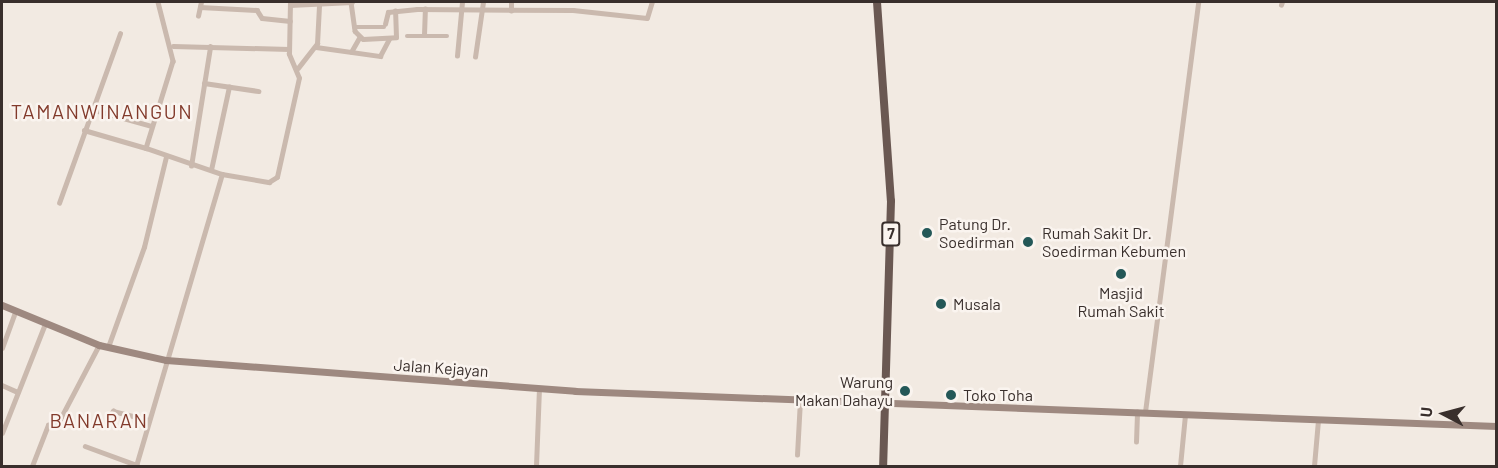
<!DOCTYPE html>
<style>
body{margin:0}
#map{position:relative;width:1498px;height:468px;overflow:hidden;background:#f2eae2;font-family:Barlow,sans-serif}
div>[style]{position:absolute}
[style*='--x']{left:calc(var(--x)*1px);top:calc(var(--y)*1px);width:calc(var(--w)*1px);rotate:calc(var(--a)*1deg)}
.minor>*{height:4.5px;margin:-2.25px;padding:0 2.25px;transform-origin:2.25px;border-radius:2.25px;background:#cab9ae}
.secondary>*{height:7px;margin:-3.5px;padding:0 3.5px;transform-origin:3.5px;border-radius:3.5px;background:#9e8980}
.trunk>*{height:8px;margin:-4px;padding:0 4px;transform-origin:4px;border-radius:4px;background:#6a5852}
.dots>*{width:16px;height:16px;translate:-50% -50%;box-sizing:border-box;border:3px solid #faf4ef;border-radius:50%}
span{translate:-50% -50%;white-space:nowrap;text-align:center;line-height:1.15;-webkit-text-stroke:5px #faf4ef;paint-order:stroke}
.shield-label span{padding:2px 4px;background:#faf4ef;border:2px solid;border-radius:4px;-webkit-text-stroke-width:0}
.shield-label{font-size:15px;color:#392f2c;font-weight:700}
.poi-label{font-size:16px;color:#392f2c}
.left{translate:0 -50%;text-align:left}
.right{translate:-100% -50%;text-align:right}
.street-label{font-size:16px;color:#392f2c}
.quarter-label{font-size:20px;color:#823a2b;letter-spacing:1.5px}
.frame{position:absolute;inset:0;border:3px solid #392f2c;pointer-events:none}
.north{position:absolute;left:1414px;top:384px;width:60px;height:60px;-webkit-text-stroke:4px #faf4ef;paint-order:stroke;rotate:276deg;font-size:16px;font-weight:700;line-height:24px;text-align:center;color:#392f2c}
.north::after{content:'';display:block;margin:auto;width:21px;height:27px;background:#392f2c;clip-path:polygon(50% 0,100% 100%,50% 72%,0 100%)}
</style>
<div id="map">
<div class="minor">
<i style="--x:158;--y:2;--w:61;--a:75.7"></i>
<i style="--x:173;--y:61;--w:91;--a:107.2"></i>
<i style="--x:146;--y:148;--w:80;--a:18.9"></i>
<i style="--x:351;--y:2;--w:29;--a:82"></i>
<i style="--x:355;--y:31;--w:11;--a:45"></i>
<i style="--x:363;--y:39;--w:33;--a:-3"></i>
<i style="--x:396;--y:37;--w:26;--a:-92"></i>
<i style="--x:290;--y:5;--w:62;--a:-2.8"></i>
<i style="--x:1281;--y:5;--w:3;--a:-72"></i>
<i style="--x:200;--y:7;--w:57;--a:3"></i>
<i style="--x:257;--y:10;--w:9;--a:58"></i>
<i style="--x:262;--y:18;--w:28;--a:6"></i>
<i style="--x:511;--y:11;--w:9;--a:-90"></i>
<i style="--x:198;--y:16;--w:14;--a:-78"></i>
<i style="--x:385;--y:24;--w:12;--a:-76"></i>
<i style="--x:388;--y:12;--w:29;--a:-6"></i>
<i style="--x:417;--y:9;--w:156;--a:0.4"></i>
<i style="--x:573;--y:10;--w:74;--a:6.2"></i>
<i style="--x:647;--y:18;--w:17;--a:-73"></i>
<i style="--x:354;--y:27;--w:30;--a:0"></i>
<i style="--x:424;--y:35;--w:26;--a:-88"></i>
<i style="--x:407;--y:36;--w:40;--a:0"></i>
<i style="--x:173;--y:46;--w:116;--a:1.5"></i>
<i style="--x:316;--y:47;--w:65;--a:8"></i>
<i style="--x:380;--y:56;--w:19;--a:-62"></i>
<i style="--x:351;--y:52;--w:16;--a:-60"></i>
<i style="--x:457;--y:56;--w:54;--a:-84.7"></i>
<i style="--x:475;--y:57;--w:56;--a:-81.7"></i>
<i style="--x:298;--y:68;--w:31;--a:-52"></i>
<i style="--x:317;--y:44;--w:38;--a:-87"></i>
<i style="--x:204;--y:83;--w:55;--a:8.4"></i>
<i style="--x:91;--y:109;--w:63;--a:15.6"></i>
<i style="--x:84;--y:130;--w:65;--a:16.2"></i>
<i style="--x:191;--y:166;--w:121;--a:-80.9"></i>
<i style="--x:211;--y:170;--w:85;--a:-77.8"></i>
<i style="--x:59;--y:203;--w:180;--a:-70.2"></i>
<i style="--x:108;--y:347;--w:106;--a:-70.2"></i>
<i style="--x:144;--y:247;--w:93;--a:-76.3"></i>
<i style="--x:2;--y:348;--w:38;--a:-70"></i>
<i style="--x:2;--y:385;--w:17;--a:24"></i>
<i style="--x:1145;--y:412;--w:413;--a:-82.6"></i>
<i style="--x:108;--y:417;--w:8;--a:-50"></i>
<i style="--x:113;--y:411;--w:36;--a:14"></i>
<i style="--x:2;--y:433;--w:117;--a:-68.5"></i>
<i style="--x:1136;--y:442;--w:30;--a:-88"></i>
<i style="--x:85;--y:446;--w:55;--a:20.1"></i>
<i style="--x:797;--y:455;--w:56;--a:-86.9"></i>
<i style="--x:32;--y:466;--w:44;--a:-68.7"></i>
<i style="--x:48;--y:425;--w:10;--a:-11"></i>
<i style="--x:58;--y:423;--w:88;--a:-62.3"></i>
<i style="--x:136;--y:466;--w:304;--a:-73.6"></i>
<i style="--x:222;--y:174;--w:48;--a:9.7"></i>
<i style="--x:269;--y:182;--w:9;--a:-32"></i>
<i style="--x:277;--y:177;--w:101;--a:-77.5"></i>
<i style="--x:299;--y:78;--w:26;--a:-113"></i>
<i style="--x:289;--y:54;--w:52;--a:-88.9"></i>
<i style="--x:536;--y:466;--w:77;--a:-87.8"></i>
<i style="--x:1180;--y:466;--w:51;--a:-84.4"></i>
<i style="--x:1314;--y:466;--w:46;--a:-85"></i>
</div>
<div class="secondary">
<i style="--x:2;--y:305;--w:105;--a:22.4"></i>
<i style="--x:99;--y:345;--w:69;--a:12.6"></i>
<i style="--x:166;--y:360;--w:410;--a:4.3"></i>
<i style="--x:575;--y:391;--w:922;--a:2.18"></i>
</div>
<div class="trunk">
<i style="--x:877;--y:2;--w:199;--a:86"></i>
<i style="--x:891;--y:201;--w:265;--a:91.7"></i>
</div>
<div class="dots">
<i style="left:927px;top:233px;background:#245858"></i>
<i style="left:1028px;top:242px;background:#245858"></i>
<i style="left:1121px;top:274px;background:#245858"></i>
<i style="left:941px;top:304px;background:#245858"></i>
<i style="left:905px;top:391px;background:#245858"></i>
<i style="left:951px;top:395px;background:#245858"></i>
</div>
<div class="shield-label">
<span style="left:891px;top:234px">7</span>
</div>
<div class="poi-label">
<span class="left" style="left:939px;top:233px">Patung Dr.<br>Soedirman</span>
<span class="left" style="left:1042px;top:242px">Rumah Sakit Dr.<br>Soedirman Kebumen</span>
<span style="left:1121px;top:302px">Masjid<br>Rumah Sakit</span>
<span class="left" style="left:953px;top:304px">Musala</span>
<span class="right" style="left:893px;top:391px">Warung<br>Makan Dahayu</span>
<span class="left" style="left:963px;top:395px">Toko Toha</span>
</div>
<div class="street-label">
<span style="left:441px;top:368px;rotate:4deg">Jalan Kejayan</span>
</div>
<div class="quarter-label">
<span style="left:102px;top:111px">TAMANWINANGUN</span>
<span style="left:99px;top:420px">BANARAN</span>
</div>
<div class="frame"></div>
<div class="north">U</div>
</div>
